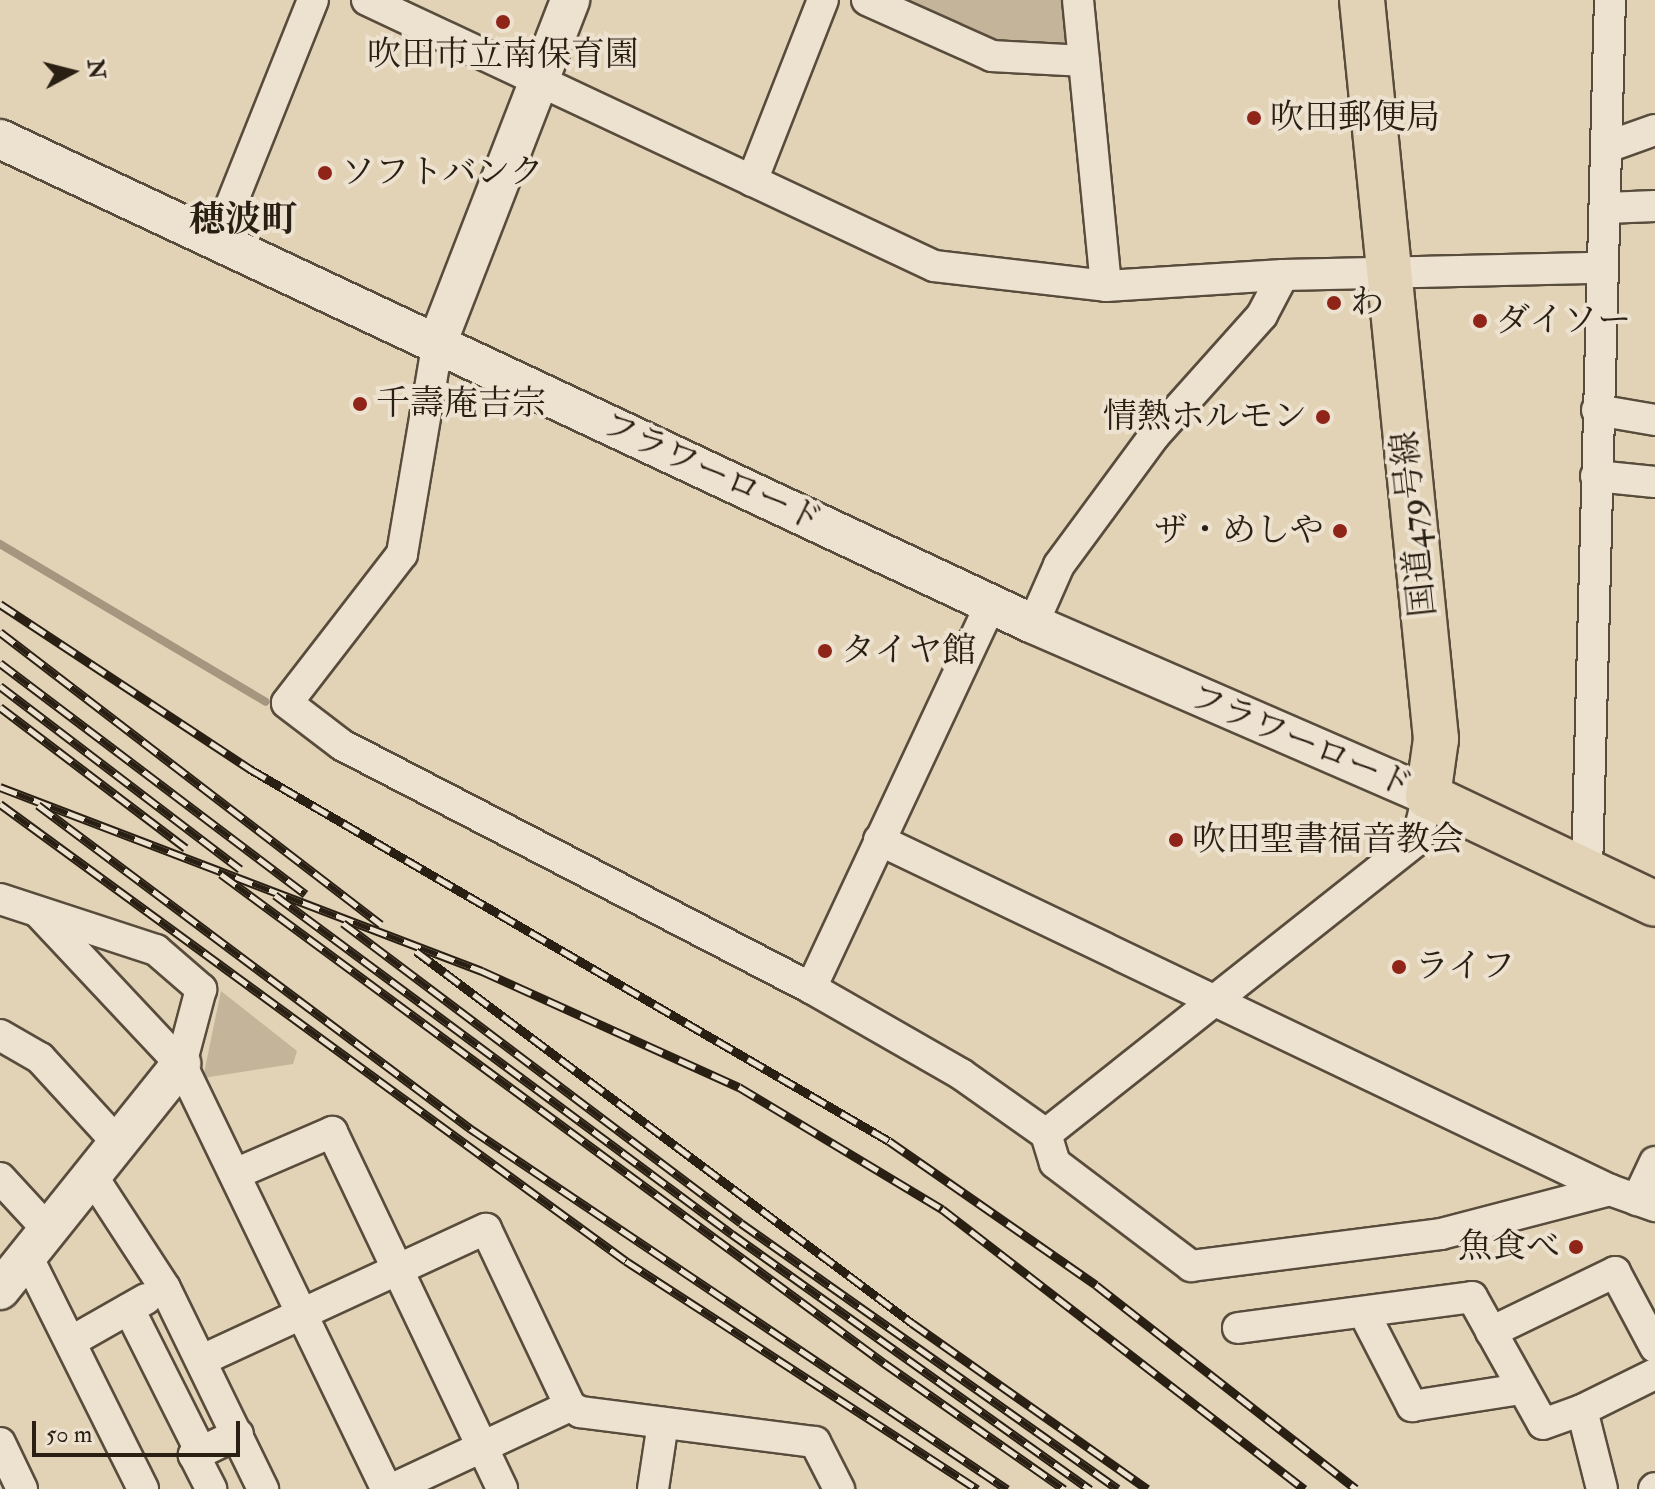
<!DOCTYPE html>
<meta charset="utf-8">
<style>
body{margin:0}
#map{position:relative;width:1655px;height:1489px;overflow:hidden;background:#e3d3b6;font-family:"IM FELL Double Pica","Noto Serif JP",serif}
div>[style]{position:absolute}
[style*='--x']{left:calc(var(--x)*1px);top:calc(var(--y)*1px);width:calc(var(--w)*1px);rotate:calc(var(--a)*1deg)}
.green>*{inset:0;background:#c3b49a}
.stream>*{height:8px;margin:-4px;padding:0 4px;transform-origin:4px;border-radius:4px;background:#a4967f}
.roads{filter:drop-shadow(2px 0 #584c3c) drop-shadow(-2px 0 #584c3c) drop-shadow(0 2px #584c3c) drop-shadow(0 -2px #584c3c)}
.minor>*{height:30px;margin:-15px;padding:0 15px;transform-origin:15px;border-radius:15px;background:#ede2d0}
.tertiary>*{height:38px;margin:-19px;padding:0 19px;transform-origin:19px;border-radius:19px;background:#ede2d0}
.trunk>*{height:44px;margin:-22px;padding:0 22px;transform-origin:22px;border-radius:22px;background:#e3d3b6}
.rail>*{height:9px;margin-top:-4.5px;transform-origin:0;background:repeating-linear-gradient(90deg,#ede2d0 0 18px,#291f13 0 36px);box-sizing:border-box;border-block:2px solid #291f13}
.dots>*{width:22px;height:22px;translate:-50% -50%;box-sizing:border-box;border:4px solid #ede2d0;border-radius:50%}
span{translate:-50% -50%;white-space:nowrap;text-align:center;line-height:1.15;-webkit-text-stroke:8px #ede2d0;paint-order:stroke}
.poi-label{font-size:34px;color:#291f13}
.left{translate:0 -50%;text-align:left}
.right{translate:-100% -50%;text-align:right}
.street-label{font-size:34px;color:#291f13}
.neighbourhood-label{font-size:36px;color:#291f13;font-weight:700}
.north{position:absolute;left:32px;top:32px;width:80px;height:80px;-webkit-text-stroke:6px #ede2d0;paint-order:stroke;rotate:83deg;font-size:22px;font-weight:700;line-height:32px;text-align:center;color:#291f13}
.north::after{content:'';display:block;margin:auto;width:28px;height:36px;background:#291f13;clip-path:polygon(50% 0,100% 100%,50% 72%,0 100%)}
.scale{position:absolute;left:32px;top:1421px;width:208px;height:36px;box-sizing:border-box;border:4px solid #291f13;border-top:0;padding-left:10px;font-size:24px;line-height:28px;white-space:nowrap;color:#291f13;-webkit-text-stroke:6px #ede2d0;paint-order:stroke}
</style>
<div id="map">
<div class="green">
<i style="clip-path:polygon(891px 0,1066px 0,1070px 37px,1058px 51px,994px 46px)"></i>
<i style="clip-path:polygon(221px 991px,297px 1051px,293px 1064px,203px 1078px)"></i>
</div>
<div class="stream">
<i style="--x:0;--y:544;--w:309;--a:30.7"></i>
</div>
<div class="roads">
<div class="minor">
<i style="--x:367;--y:0;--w:626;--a:25.13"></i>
<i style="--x:934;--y:266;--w:173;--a:6.6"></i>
<i style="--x:1106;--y:286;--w:177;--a:-3.6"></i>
<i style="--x:1283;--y:275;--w:317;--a:-1.3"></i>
<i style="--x:867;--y:0;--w:137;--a:24.1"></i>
<i style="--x:992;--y:56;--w:92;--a:3.1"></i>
<i style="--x:1078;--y:0;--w:287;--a:84.4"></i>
<i style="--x:1607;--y:147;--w:51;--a:-19.5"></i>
<i style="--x:752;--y:181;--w:194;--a:-68.6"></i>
<i style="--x:1606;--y:208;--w:49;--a:-2.3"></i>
<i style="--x:217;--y:240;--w:258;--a:-68.2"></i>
<i style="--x:438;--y:341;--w:216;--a:99.6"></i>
<i style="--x:402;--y:554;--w:188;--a:127.7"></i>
<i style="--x:287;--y:703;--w:69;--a:37.4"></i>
<i style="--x:342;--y:745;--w:528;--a:27.39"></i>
<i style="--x:811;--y:988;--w:173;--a:29.8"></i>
<i style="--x:961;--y:1074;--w:104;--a:35.2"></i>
<i style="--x:1046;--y:1134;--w:30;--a:73"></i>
<i style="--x:1055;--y:1163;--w:171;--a:37.1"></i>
<i style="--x:1191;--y:1266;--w:252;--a:-7.3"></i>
<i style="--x:1441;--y:1234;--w:175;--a:-14.6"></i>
<i style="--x:1610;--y:1190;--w:48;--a:19.6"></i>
<i style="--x:1597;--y:410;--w:59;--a:9.8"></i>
<i style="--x:1596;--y:476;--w:59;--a:5.8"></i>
<i style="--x:1033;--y:624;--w:64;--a:-66.2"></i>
<i style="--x:1059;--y:565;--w:160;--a:-53.6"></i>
<i style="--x:1154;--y:436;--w:162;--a:-48.2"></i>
<i style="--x:1262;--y:315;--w:45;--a:-62.3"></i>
<i style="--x:879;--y:840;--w:810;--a:25.58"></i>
<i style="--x:1587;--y:870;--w:870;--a:-88.49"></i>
<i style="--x:0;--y:899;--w:164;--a:18.1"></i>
<i style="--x:156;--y:950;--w:60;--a:40.9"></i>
<i style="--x:201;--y:989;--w:78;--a:104.9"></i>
<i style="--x:39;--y:913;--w:207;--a:46.8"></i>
<i style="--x:181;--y:1064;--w:472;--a:64.2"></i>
<i style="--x:811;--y:988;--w:425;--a:-64.9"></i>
<i style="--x:0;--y:1035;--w:46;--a:29.9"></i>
<i style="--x:40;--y:1058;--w:113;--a:47.5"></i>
<i style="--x:1046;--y:1134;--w:473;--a:-38.4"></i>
<i style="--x:1417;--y:840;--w:45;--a:-76"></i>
<i style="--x:90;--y:1173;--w:137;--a:56.9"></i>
<i style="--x:165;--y:1288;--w:224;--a:64"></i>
<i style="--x:235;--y:1174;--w:106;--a:-23.4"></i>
<i style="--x:332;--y:1132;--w:395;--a:64.5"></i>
<i style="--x:0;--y:1178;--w:71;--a:47.3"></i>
<i style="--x:1637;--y:1200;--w:42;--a:-64.7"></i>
<i style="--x:27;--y:1256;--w:260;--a:63.5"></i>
<i style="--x:129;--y:1309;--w:160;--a:63.3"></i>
<i style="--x:201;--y:1452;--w:41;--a:-25.9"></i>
<i style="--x:1364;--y:1313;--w:105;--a:62.7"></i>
<i style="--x:1412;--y:1406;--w:110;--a:-8.9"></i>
<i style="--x:1238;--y:1328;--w:236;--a:-7.5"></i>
<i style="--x:1472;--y:1297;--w:145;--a:60.8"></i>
<i style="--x:1543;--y:1424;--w:41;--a:-19.7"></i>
<i style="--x:1582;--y:1410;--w:81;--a:75.8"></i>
<i style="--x:1491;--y:1332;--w:138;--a:-25.8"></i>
<i style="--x:1615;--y:1272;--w:85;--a:61.9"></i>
<i style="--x:72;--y:1341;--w:85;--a:-29.6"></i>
<i style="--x:202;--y:1360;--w:313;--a:-24.8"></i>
<i style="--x:486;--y:1229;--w:196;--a:64.6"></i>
<i style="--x:1582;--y:1410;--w:81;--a:-26.3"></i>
<i style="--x:0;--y:1443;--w:51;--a:64.4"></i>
<i style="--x:201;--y:1452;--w:8;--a:157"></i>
<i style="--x:194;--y:1455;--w:38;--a:63"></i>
<i style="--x:392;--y:1489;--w:196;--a:-25"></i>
<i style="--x:570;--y:1406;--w:12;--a:31"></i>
<i style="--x:580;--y:1412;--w:237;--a:7.3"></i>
<i style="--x:815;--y:1442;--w:53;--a:62.9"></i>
<i style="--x:653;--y:1489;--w:67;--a:-81.4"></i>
<i style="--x:1654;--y:1489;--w:1;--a:-45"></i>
</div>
<div class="tertiary">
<i style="--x:0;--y:139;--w:1141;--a:25.15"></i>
<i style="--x:1033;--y:624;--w:431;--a:23.5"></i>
<i style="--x:438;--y:341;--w:366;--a:-68.8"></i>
<i style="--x:0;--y:1290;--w:290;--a:-51.3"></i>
</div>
<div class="trunk">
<i style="--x:1362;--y:0;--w:743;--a:84.28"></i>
<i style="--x:1436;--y:739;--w:58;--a:98"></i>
<i style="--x:1428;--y:796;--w:251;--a:25.4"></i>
</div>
</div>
<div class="rail">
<i style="--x:0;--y:604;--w:300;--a:33.4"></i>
<i style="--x:250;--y:769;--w:739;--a:30.21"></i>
<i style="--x:889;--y:1141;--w:252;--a:34.8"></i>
<i style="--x:1096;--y:1285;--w:330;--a:38.1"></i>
<i style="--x:0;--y:632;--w:480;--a:37.5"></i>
<i style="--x:0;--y:663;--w:383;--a:37.1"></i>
<i style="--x:0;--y:686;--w:302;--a:37.3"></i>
<i style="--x:0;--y:707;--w:233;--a:37.2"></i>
<i style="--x:0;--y:787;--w:516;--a:20.89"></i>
<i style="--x:482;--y:971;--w:282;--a:24.3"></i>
<i style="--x:739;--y:1087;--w:237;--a:31"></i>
<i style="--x:942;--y:1209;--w:458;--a:37.7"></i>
<i style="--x:0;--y:804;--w:775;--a:36.13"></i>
<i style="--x:626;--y:1261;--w:419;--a:33"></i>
<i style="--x:38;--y:805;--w:541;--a:36.81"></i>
<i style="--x:471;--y:1129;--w:646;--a:33.89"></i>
<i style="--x:221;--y:874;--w:824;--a:36.41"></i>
<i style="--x:884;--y:1363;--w:220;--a:35"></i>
<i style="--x:275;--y:895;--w:569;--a:36.57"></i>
<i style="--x:732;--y:1234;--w:440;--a:35.5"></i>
<i style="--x:343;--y:923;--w:498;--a:37"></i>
<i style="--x:741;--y:1223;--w:461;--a:35.2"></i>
<i style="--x:416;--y:951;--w:620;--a:36.87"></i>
<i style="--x:912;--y:1323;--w:288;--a:35.2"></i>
</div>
<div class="dots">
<i style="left:503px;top:22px;background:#8f2418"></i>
<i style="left:1254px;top:118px;background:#8f2418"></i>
<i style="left:325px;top:173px;background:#8f2418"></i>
<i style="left:1334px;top:303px;background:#8f2418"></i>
<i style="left:1480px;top:321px;background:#8f2418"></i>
<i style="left:360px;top:404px;background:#8f2418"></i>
<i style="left:1323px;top:417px;background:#8f2418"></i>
<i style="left:1340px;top:531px;background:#8f2418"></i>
<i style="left:825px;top:651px;background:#8f2418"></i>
<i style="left:1176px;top:840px;background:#8f2418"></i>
<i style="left:1399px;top:967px;background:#8f2418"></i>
<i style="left:1576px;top:1247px;background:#8f2418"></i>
</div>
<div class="poi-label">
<span style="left:503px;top:55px">吹田市立南保育園</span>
<span class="left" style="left:1270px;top:118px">吹田郵便局</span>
<span class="left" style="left:341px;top:173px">ソフトバンク</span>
<span class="left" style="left:1350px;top:303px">わ</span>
<span class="left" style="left:1496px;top:321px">ダイソー</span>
<span class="left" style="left:376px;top:404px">千壽庵吉宗</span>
<span class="right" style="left:1307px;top:417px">情熱ホルモン</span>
<span class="right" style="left:1324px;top:531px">ザ・めしや</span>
<span class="left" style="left:841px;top:651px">タイヤ館</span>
<span class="left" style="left:1192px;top:840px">吹田聖書福音教会</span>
<span class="left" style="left:1415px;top:967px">ライフ</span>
<span class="right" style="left:1560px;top:1247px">魚食べ</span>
</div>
<div class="street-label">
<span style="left:712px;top:472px;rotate:25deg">フラワーロード</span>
<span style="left:1414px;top:524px;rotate:-96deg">国道479号線</span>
<span style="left:1301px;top:741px;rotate:23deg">フラワーロード</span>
</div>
<div class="neighbourhood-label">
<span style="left:243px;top:220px">穂波町</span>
</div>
<div class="north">N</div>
<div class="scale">50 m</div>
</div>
